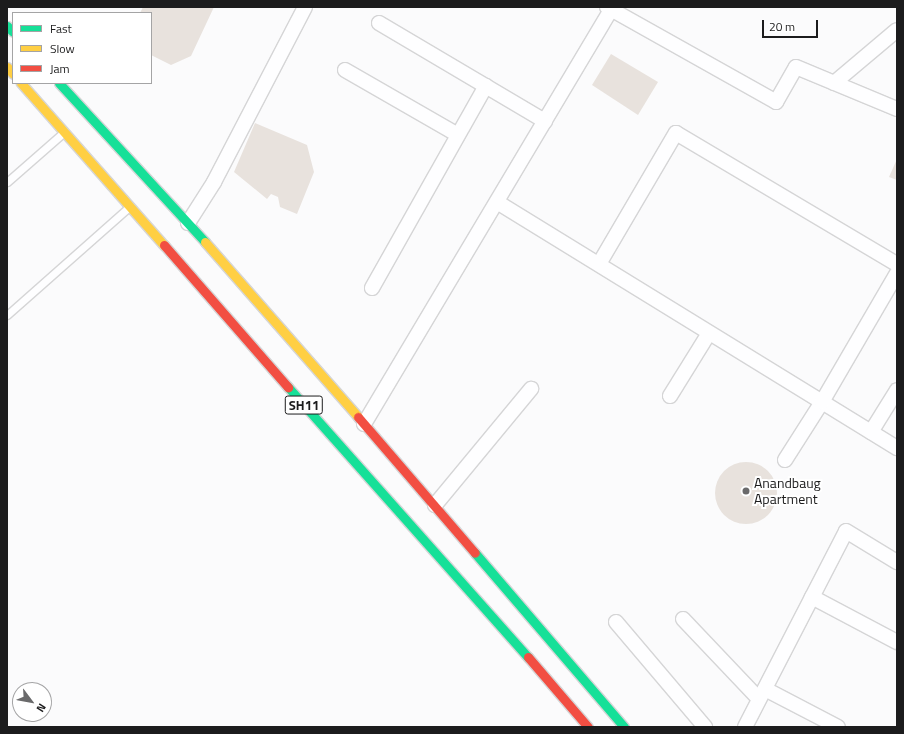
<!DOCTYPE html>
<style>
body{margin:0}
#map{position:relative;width:904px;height:734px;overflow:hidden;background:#fbfbfc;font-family:"Titillium Web",sans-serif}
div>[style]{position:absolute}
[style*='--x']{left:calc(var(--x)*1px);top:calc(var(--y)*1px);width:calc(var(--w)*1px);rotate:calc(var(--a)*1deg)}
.building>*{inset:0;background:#e8e2dd}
.round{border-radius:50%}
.roads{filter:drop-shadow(1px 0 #d5d5d6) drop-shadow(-1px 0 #d5d5d6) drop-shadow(0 1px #d5d5d6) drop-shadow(0 -1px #d5d5d6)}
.lane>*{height:7px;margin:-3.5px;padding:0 3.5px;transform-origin:3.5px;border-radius:3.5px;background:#fefeff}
.street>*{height:14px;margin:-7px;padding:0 7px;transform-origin:7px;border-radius:7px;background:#fefeff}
.fast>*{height:9px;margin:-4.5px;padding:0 4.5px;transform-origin:4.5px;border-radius:4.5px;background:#16e098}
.slow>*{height:9px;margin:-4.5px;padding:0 4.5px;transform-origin:4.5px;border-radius:4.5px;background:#ffcf43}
.jam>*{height:9px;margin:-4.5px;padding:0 4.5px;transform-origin:4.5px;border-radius:4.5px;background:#f24e42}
.dots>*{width:11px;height:11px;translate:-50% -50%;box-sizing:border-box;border:2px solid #fff;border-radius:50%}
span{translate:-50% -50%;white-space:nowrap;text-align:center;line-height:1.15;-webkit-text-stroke:4px #fff;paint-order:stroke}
.shield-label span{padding:1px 3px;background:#fff;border:1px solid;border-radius:3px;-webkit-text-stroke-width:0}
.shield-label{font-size:13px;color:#1c1c1d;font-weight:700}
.poi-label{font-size:14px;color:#1c1c1d}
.left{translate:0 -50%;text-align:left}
.frame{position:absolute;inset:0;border:8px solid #1c1c1d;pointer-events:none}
.legend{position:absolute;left:12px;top:12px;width:140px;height:72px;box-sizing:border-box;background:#fff;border:1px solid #a4a4a5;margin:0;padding:5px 7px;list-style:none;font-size:12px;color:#1c1c1d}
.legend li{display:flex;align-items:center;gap:8px;height:20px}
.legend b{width:20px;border:1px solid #a4a4a5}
.north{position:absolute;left:12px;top:682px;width:40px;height:40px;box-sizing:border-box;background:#fff;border:1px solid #a4a4a5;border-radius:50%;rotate:122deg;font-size:11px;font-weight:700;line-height:16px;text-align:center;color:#1c1c1d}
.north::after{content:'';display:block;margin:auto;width:14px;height:18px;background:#6a6a6b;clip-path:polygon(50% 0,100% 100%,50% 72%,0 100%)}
.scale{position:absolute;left:762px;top:20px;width:56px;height:18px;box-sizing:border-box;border:2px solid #1c1c1d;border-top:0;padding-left:5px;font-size:12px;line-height:14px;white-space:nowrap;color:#1c1c1d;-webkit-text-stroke:3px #fff;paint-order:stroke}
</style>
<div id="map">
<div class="building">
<i style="clip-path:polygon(143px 7px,214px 7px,191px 56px,171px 65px,151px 55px,151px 13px,140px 13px)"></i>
<i style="clip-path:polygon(611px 54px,658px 82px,638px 115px,592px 85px)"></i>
<i style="clip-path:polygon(255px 123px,307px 145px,314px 172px,297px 214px,280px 207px,278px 197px,271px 194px,267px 199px,234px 172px)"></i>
<i style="clip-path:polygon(897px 159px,897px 180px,889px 177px)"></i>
<i class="round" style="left:715px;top:462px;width:62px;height:62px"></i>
</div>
<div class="roads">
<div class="lane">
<i style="--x:7;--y:182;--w:74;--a:-41.2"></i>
<i style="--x:7;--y:315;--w:162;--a:-41.5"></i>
</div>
<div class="street">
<i style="--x:607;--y:7;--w:194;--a:29.3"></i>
<i style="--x:776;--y:102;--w:40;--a:-60.3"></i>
<i style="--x:796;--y:67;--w:109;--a:22.6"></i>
<i style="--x:379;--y:23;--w:193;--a:30.6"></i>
<i style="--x:345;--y:70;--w:130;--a:29.9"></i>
<i style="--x:834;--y:83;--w:82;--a:-40.1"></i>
<i style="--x:497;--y:202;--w:470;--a:31.6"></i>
<i style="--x:188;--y:223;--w:49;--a:-57.6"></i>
<i style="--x:214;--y:182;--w:197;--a:-62.5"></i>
<i style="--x:599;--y:264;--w:152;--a:-59.6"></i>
<i style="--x:676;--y:133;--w:257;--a:30.7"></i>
<i style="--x:372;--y:288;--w:232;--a:-60.6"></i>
<i style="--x:670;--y:396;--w:74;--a:-58.2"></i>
<i style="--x:364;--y:424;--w:482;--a:-59.2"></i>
<i style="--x:871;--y:432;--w:49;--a:-58.2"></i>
<i style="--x:785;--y:460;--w:69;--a:-57.5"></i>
<i style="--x:822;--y:402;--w:149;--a:-59.8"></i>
<i style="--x:435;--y:505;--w:151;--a:-50.4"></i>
<i style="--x:812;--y:597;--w:96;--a:27.9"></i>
<i style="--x:683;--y:619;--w:110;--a:46.5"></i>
<i style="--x:616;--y:622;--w:138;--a:49.7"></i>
<i style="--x:765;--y:689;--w:82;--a:27.5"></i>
<i style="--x:745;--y:727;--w:220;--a:-62.7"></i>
<i style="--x:846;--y:531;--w:60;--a:31.3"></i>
</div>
<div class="fast">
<i style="--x:7;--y:26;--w:8;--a:45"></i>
<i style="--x:59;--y:83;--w:216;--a:47.4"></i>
<i style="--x:288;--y:387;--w:361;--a:48.4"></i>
<i style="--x:475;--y:553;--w:229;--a:49.4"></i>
</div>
<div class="slow">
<i style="--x:7;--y:67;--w:9;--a:49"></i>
<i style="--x:21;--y:83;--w:216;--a:48.6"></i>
<i style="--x:205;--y:242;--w:232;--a:48.8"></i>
</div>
<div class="jam">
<i style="--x:164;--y:245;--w:189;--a:48.9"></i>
<i style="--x:358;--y:417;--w:179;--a:49.3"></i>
<i style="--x:528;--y:657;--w:92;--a:49.4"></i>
</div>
</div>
<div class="dots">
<i style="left:746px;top:491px;background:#6a6a6b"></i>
</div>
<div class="shield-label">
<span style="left:304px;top:405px">SH11</span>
</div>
<div class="poi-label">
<span class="left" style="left:754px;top:491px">Anandbaug<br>Apartment</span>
</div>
<div class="frame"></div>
<ul class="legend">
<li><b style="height:5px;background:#16e098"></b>Fast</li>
<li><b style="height:5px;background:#ffcf43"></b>Slow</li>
<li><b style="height:5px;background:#f24e42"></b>Jam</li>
</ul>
<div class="north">N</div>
<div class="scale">20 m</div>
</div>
